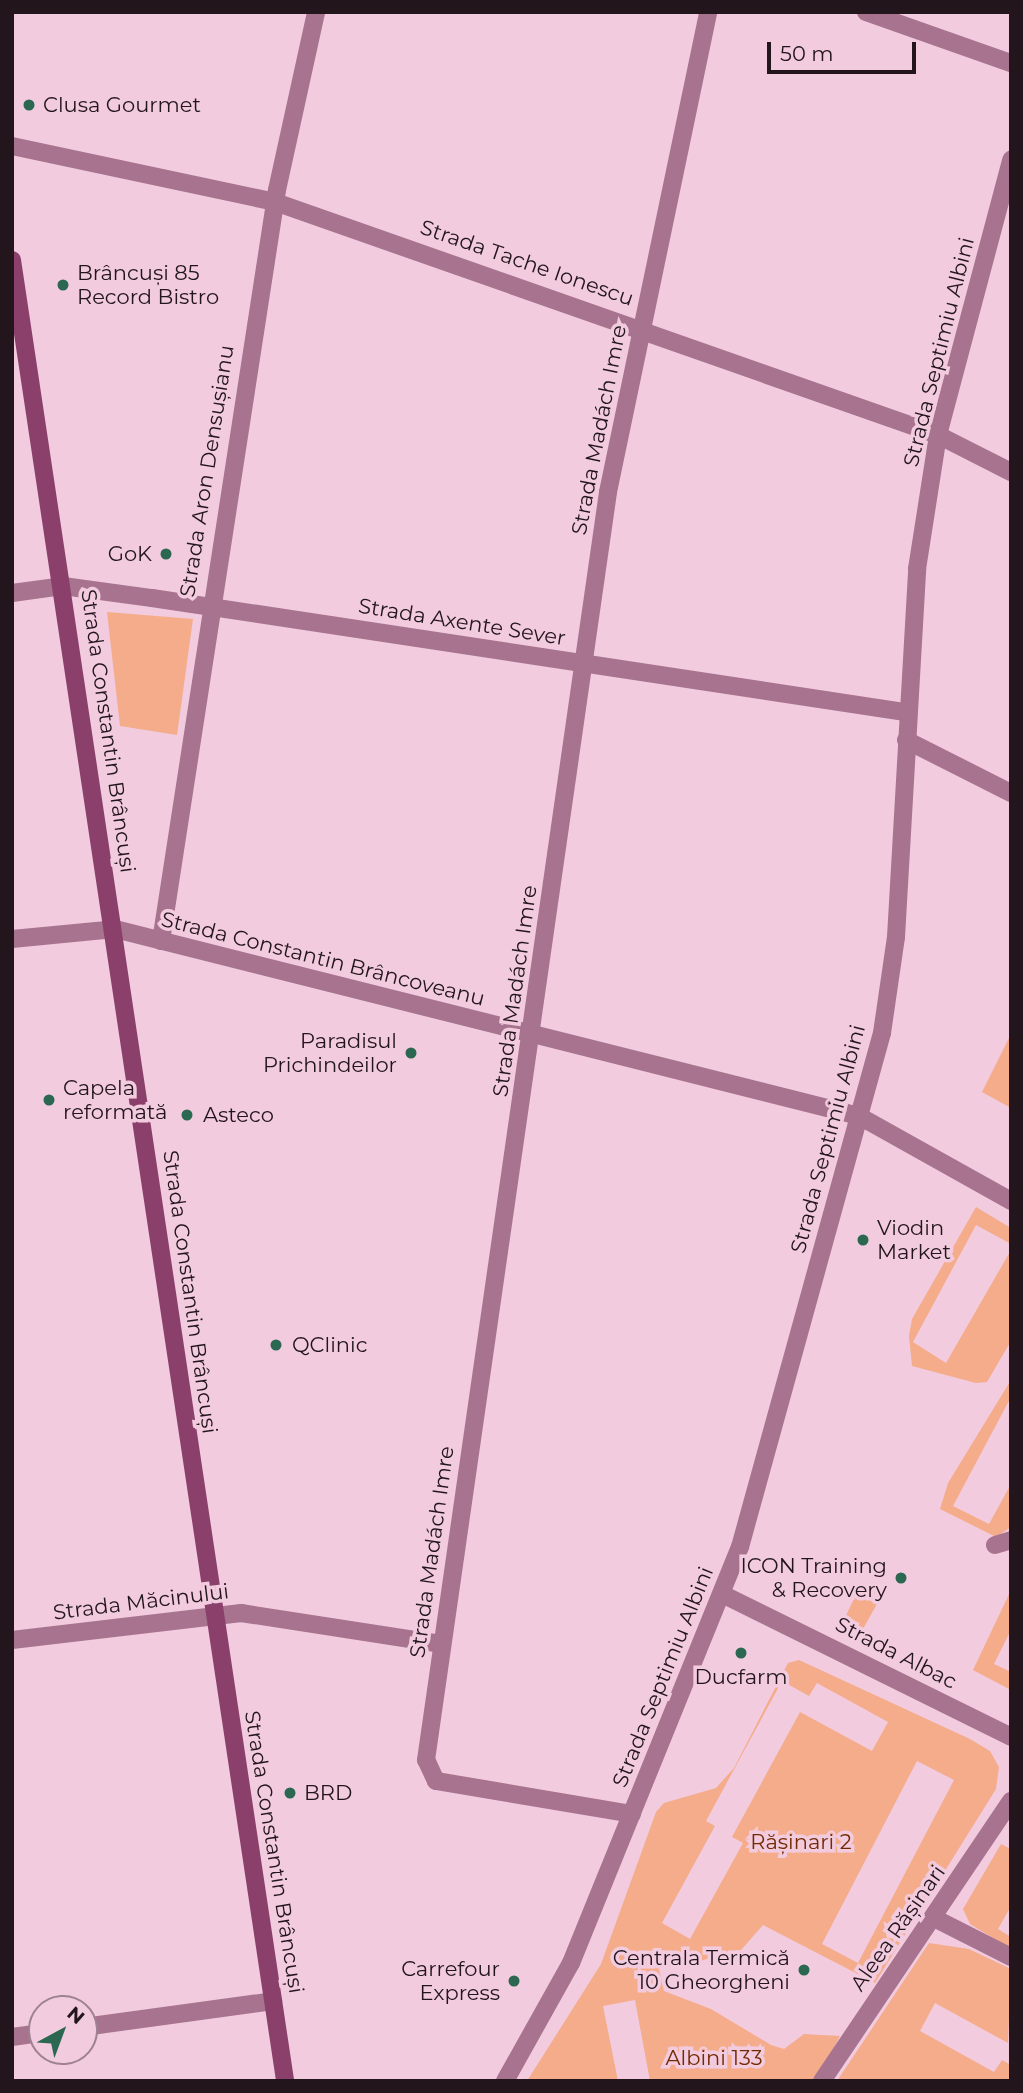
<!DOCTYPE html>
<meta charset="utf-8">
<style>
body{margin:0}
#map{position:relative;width:1023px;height:2093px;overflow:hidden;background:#f2cbdf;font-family:Montserrat,sans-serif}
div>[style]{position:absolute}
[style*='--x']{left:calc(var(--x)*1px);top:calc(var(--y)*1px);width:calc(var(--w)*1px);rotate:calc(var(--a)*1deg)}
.green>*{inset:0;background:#f4ac8b}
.minor>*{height:18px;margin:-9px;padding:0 9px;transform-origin:9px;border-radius:9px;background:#a7738f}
.tertiary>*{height:18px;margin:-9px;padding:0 9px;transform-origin:9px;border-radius:9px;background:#a7738f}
.secondary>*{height:18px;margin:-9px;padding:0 9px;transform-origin:9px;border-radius:9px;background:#8b406c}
.dots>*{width:19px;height:19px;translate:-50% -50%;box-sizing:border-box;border:4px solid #f2cbdf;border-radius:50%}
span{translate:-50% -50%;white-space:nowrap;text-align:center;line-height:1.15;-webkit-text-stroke:7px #f2cbdf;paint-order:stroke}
.poi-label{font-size:21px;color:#22151c}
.left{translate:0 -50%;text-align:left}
.right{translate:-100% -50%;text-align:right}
.street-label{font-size:21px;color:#22151c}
.park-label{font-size:21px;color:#722b00}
.frame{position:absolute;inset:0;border:14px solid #22151c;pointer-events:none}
.north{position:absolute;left:28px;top:1995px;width:70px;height:70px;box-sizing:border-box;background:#f2cbdf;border:2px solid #9f8291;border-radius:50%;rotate:41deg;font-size:19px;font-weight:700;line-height:28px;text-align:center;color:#22151c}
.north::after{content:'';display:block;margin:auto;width:24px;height:32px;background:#2c6751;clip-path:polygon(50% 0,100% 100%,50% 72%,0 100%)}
.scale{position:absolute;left:767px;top:42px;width:149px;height:32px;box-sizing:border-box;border:4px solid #22151c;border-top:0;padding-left:9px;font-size:21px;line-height:24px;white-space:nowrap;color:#22151c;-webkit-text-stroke:5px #f2cbdf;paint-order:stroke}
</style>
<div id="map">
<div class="green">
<i style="clip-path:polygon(107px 612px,193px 619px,177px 735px,120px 726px)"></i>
<i style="clip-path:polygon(1011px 1034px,1011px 1108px,982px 1092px)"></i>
<i style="clip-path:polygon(976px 1207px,1011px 1228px,1011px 1244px,976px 1225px,913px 1342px,946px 1363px,1011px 1250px,1011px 1341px,987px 1382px,976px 1383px,912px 1366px,909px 1336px,912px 1319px)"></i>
<i style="clip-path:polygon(1011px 1380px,1011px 1397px,953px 1506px,989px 1524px,1011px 1484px,1011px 1527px,996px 1537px,940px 1509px,948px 1483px)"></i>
<i style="clip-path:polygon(861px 1584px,882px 1595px,859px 1636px,841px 1626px)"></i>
<i style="clip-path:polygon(1011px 1590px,1011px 1630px,994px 1664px,1011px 1672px,1011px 1690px,973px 1670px)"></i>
<i style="clip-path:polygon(evenodd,799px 1660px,970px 1739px,990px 1751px,999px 1767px,996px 1789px,875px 1983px,763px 1925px,734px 1958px,721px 1954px,695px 1963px,693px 1950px,658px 1965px,664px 1991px,711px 2009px,771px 2045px,784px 2049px,804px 2034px,840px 2036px,817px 2081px,650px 2081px,635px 2000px,603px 2006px,618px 2081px,527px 2081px,601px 1964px,656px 1812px,664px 1803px,716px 1788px,734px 1768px,788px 1663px,799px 1660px,782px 1681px,809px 1696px,817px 1683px,888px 1722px,872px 1751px,800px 1712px,732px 1837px,743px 1843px,690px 1939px,662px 1923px,715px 1826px,706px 1821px,782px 1681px,799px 1660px,917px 1761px,954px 1780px,858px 1963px,822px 1944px,917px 1761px)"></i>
<i style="clip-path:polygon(1001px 1844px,1011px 1849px,1011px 1906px,998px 1929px,1011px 1937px,1011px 1949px,970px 1924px,963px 1909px)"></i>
<i style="clip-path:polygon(929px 1943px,969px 1949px,1011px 1969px,1008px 2043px,935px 2003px,920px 2031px,994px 2072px,1002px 2060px,1011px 2065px,1011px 2081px,837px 2081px)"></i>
</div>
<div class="minor">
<i style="--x:866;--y:12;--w:154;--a:19.4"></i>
<i style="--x:12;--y:146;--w:269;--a:12"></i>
<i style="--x:275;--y:202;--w:703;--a:19.36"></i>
<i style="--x:938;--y:435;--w:82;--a:26.9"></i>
<i style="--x:12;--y:593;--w:51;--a:-7.8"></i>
<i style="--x:63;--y:586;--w:90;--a:7.7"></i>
<i style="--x:152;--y:598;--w:762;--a:8.61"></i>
<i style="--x:906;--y:740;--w:118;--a:26.8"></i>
<i style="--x:12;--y:939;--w:103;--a:-5.5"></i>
<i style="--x:115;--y:929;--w:767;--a:14.11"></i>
<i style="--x:859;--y:1116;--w:174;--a:29.2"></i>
<i style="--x:161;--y:941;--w:760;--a:-81.22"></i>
<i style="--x:277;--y:190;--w:182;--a:-77.6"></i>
<i style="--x:995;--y:1545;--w:17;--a:-17"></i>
<i style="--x:722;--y:1594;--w:322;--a:26.3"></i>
<i style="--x:12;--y:1640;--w:231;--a:-6.7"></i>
<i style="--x:241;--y:1613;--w:202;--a:8.8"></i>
<i style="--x:632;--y:1814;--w:199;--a:-170.4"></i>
<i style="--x:436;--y:1781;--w:23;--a:-115"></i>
<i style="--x:426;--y:1760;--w:1281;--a:-81.83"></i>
<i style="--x:608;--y:492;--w:490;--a:-78.2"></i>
<i style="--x:936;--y:1919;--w:84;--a:26.9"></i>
<i style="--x:84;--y:2027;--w:191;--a:-7.8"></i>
<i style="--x:12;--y:2037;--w:30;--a:-8"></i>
<i style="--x:822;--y:2081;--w:338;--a:-56"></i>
</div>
<div class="tertiary">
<i style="--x:505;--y:2081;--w:135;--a:-60.8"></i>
<i style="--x:571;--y:1963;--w:449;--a:-67.9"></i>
<i style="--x:740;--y:1547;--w:533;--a:-74.56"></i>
<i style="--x:882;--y:1033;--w:97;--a:-81.7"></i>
<i style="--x:896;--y:937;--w:369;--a:-86.7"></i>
<i style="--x:917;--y:569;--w:136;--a:-81.1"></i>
<i style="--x:938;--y:435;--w:285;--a:-75.1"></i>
</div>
<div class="secondary">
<i style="--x:12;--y:260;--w:1841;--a:81.47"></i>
</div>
<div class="dots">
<i style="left:29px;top:105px;background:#2c6751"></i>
<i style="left:63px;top:285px;background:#2c6751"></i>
<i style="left:166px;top:554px;background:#2c6751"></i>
<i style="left:411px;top:1053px;background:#2c6751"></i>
<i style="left:49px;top:1100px;background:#2c6751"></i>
<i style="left:187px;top:1115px;background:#2c6751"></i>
<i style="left:863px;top:1240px;background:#2c6751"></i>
<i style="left:276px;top:1345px;background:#2c6751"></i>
<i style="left:901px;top:1578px;background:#2c6751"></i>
<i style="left:741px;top:1653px;background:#2c6751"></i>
<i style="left:290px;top:1793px;background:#2c6751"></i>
<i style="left:804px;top:1970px;background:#2c6751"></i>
<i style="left:514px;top:1981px;background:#2c6751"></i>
</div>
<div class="poi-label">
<span class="left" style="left:43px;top:105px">Clusa Gourmet</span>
<span class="left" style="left:77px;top:285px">Brâncuși 85<br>Record Bistro</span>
<span class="right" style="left:152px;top:554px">GoK</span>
<span class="right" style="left:397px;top:1053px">Paradisul<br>Prichindeilor</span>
<span class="left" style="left:63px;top:1100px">Capela<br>reformată</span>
<span class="left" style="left:203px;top:1115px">Asteco</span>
<span class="left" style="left:877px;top:1240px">Viodin<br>Market</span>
<span class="left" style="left:292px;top:1345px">QClinic</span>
<span class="right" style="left:887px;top:1578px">ICON Training<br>&amp; Recovery</span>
<span style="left:741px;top:1677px">Ducfarm</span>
<span class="left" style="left:304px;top:1793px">BRD</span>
<span class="right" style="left:790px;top:1970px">Centrala Termică<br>10 Gheorgheni</span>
<span class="right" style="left:500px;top:1981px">Carrefour<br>Express</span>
</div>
<div class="street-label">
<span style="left:527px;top:263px;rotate:19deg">Strada Tache Ionescu</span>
<span style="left:939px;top:352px;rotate:-76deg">Strada Septimiu Albini</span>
<span style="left:599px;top:430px;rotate:-79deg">Strada Madách Imre</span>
<span style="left:207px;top:471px;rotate:-81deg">Strada Aron Densușianu</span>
<span style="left:462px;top:622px;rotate:9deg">Strada Axente Sever</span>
<span style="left:108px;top:731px;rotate:82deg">Strada Constantin Brâncuși</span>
<span style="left:323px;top:959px;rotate:14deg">Strada Constantin Brâncoveanu</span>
<span style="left:515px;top:991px;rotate:-82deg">Strada Madách Imre</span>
<span style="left:828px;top:1139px;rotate:-75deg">Strada Septimiu Albini</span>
<span style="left:190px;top:1292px;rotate:82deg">Strada Constantin Brâncuși</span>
<span style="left:432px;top:1552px;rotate:-82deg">Strada Madách Imre</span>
<span style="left:141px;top:1602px;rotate:-7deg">Strada Măcinului</span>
<span style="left:896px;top:1653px;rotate:27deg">Strada Albac</span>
<span style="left:663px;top:1677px;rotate:-68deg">Strada Septimiu Albini</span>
<span style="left:274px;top:1852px;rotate:81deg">Strada Constantin Brâncuși</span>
<span style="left:898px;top:1928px;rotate:-55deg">Aleea Rășinari</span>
</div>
<div class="park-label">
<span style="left:801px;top:1842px">Rășinari 2</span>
<span style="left:714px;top:2058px">Albini 133</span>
</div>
<div class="frame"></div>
<div class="north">N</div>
<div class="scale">50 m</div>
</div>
